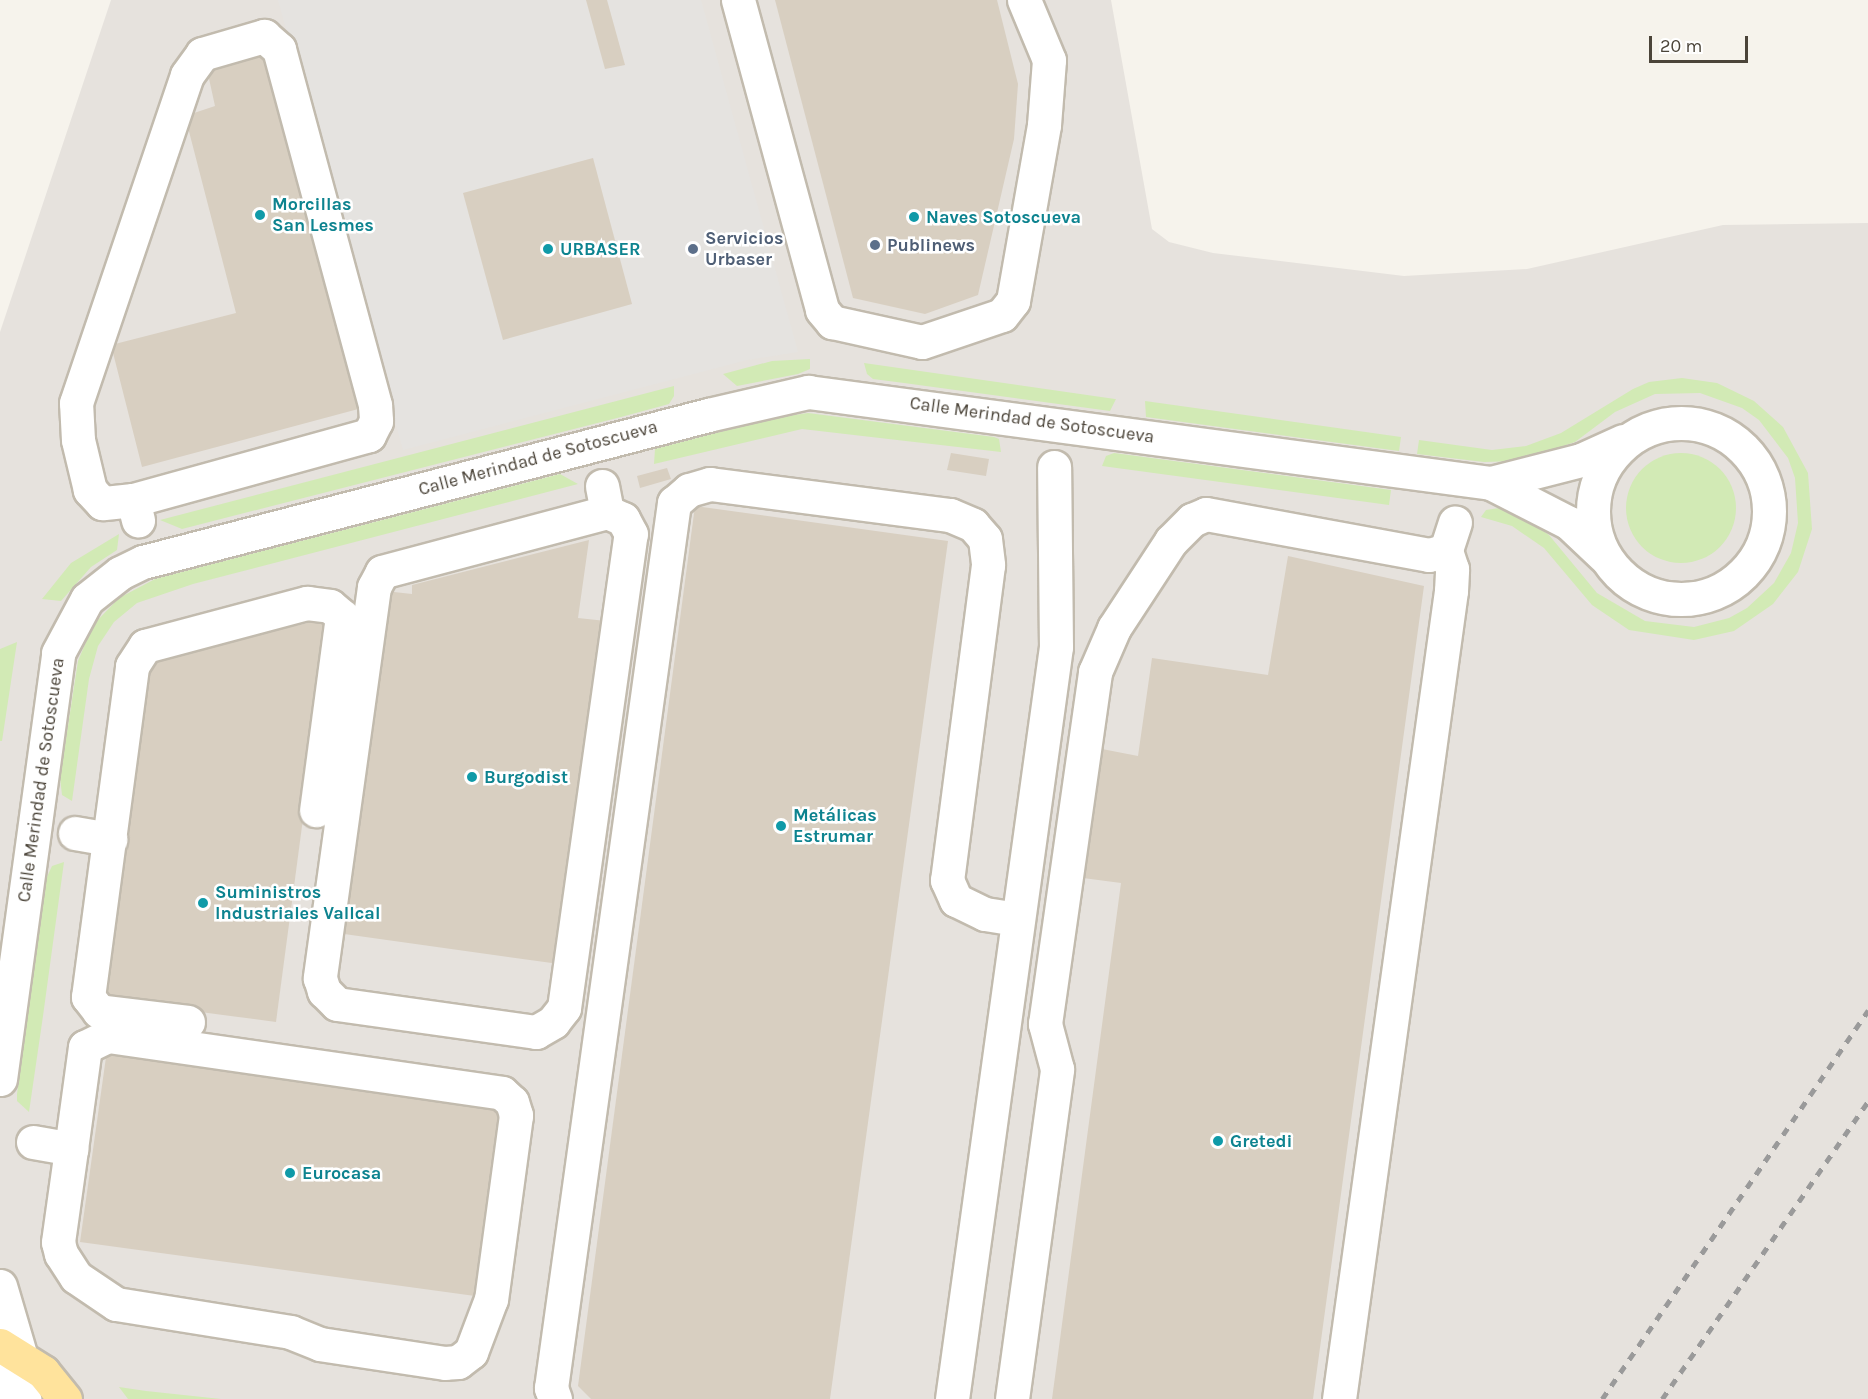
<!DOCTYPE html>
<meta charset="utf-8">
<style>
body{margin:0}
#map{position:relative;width:1868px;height:1399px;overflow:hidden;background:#f6f3ec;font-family:Karla,sans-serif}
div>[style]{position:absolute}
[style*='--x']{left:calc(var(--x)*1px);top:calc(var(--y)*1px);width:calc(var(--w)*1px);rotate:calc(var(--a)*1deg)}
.industrial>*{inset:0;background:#e6e2dd}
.green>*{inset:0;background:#d2eab5}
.round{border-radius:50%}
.parking>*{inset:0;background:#e5e3e0}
.building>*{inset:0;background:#d8cfc1}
.roads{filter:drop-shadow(2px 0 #c2bbae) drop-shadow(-2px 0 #c2bbae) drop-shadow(0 2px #c2bbae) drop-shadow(0 -2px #c2bbae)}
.minor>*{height:33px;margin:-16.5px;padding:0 16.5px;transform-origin:16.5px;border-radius:16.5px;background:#fff}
.minor>.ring{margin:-16.5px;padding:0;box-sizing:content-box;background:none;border:33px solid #fff;border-radius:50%}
.major>*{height:33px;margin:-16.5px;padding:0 16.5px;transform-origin:16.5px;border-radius:16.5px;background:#ffe39c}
.rail>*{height:4.5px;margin-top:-2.25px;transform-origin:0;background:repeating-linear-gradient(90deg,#9a9a9a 0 8px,transparent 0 16px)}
.dots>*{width:16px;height:16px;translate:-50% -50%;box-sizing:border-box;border:3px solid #fff;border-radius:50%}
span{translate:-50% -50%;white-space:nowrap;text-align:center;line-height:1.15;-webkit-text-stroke:5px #fff;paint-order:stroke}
.culture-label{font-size:18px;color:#0d838f;font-weight:700}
.left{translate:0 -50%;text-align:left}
.service-label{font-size:18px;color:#4e5e75;font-weight:700}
.street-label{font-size:18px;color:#4b4439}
.scale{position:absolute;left:1649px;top:36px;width:99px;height:27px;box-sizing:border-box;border:3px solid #4b4439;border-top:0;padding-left:8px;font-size:18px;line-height:21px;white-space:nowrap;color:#4b4439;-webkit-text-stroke:4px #fff;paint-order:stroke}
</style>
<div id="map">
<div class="industrial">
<i style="clip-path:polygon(111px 0,1111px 0,1152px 229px,1169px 242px,1213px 253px,1404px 276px,1527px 269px,1723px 225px,1868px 223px,1868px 1399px,0 1399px,0 332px)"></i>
</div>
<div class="green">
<i style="clip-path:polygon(810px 359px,810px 369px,798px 374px,737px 386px,723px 374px,772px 361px)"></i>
<i style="clip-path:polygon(864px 363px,1115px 399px,1116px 399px,1110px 411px,904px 383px,873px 379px,867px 374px)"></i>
<i style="clip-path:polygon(1682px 378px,1717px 383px,1754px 401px,1783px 427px,1808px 473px,1812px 529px,1798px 572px,1773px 604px,1734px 631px,1694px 640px,1629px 630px,1592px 605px,1544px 548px,1512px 526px,1481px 517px,1486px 510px,1499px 508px,1525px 518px,1549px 535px,1597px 593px,1645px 621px,1694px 627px,1729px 618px,1747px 608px,1774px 583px,1791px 553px,1798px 523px,1795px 478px,1788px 458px,1759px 420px,1742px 408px,1700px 393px,1655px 394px,1615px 412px,1575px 442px,1519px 461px,1484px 462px,1417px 454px,1419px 440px,1492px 450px,1526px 446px,1561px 433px,1633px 389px,1649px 382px)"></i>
<i style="clip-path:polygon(674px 386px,674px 396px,669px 404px,621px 417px,182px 529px,160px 520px)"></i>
<i style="clip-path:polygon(1145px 401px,1401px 437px,1399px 451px,1146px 417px)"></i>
<i style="clip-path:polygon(808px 413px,994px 437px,999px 439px,1001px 452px,802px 429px,654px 464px,655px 449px,774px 418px)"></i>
<i class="round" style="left:1626px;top:453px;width:110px;height:110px"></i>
<i style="clip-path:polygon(1114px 453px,1391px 490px,1389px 505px,1102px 466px,1106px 456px)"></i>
<i style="clip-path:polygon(560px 474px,578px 484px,193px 584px,137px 603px,114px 622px,98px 646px,89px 679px,72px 801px,62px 795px,60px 778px,78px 661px,93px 625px,119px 598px,155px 579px)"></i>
<i style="clip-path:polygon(119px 534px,117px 550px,91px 567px,61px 601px,42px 599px,71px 563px)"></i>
<i style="clip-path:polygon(17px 642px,2px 741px,0 741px,0 649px)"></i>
<i style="clip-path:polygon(64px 862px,43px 1016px,29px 1112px,17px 1101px,17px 1094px,46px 879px,52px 866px)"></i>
<i style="clip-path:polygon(119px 1387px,146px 1391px,221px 1399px,128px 1399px)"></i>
</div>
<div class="parking">
<i style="clip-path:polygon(evenodd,278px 0,586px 0,605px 69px,625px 65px,607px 0,701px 0,798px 352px,747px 360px,403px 450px,278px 0,593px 158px,632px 304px,503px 340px,463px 193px,593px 158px)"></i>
</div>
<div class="building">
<i style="clip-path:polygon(586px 0,607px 0,625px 65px,605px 69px)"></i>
<i style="clip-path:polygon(775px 0,997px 0,1018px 84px,1014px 139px,978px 295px,925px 314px,853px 298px)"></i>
<i style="clip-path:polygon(266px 49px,362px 408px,142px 467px,111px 345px,236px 313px,185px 116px,215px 106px,206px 65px)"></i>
<i style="clip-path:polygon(593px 158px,632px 304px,503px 340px,463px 193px)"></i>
<i style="clip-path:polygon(951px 453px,989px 459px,986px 476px,947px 470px)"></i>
<i style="clip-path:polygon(667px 468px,671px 479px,640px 488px,637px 476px)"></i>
<i style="clip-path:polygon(695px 506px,948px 541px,830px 1399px,591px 1399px,578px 1386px)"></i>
<i style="clip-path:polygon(589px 540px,578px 618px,606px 621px,559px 964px,337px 933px,385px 591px,412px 594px,412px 585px)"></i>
<i style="clip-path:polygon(1288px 556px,1424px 586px,1313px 1399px,1052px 1399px,1121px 883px,1083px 878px,1102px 749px,1138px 756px,1152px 658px,1268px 675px)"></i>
<i style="clip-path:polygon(316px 621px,329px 623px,276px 1022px,102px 999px,148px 661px)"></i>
<i style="clip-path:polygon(107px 1050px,500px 1104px,475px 1296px,80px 1242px)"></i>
</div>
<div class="roads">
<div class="minor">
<i style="--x:738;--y:0;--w:321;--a:74.8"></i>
<i style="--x:822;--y:310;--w:16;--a:50"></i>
<i style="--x:832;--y:322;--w:92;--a:12.5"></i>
<i style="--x:922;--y:342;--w:84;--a:-18.6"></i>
<i style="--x:1002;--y:315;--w:18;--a:-52"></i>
<i style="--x:1013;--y:301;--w:179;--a:-80"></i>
<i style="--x:1044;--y:125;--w:65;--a:-85.6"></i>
<i style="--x:1049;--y:60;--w:65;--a:-112.6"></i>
<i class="ring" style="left:1593px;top:423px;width:143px;height:143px"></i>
<i style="--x:1491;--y:483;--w:93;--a:-14.3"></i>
<i style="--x:1581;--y:460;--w:46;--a:-24.3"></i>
<i style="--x:602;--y:486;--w:26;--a:79"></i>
<i style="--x:607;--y:512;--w:233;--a:165.1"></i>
<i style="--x:382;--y:572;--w:17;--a:118"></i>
<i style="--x:374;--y:587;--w:395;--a:97.9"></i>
<i style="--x:320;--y:978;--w:14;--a:73"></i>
<i style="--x:324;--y:991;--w:18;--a:45"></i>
<i style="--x:337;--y:1004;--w:201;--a:8"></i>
<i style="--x:536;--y:1032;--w:20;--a:-30"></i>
<i style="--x:553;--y:1022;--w:18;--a:-52"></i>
<i style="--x:564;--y:1008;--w:479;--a:-82"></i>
<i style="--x:631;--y:534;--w:17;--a:-118"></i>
<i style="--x:623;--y:519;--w:17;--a:-156"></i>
<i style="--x:133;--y:500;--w:31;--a:174"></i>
<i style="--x:102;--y:503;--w:18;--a:-133"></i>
<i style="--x:90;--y:490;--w:51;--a:-103.5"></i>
<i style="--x:78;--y:440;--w:37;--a:-93"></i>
<i style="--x:76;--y:403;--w:346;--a:-71.3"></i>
<i style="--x:187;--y:75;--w:26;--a:-54"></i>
<i style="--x:202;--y:54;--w:65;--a:-16.2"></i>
<i style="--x:264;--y:36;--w:20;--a:41"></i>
<i style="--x:279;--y:49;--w:369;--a:74.9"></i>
<i style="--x:375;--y:405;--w:16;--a:86"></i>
<i style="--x:376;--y:421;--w:16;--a:117"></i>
<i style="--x:369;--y:435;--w:245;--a:164.6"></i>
<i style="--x:133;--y:500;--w:21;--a:76"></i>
<i style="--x:75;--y:833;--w:36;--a:10"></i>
<i style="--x:188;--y:1022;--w:90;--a:-173"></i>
<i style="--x:99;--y:1011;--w:18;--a:-128"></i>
<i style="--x:88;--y:997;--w:334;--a:-82.4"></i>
<i style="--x:132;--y:666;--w:24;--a:-57"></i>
<i style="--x:145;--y:646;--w:168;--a:-14.9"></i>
<i style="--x:307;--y:603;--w:23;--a:7"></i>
<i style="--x:330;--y:606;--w:16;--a:40"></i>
<i style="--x:342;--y:616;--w:196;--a:97.6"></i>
<i style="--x:0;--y:1079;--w:430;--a:-82.2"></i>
<i style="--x:58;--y:653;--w:61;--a:-61.8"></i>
<i style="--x:87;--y:599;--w:42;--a:-38.2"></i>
<i style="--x:120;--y:573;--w:25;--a:-26"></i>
<i style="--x:143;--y:562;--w:584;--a:-14.58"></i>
<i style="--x:708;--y:415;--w:103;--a:-13"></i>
<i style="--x:808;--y:392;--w:689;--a:7.59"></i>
<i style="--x:1491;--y:483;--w:88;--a:27.1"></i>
<i style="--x:1569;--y:523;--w:48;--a:43.3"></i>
<i style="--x:33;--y:1142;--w:39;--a:10"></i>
<i style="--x:71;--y:1149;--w:103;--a:-82.2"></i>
<i style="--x:85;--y:1047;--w:25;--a:-26"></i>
<i style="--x:108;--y:1036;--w:398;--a:8.2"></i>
<i style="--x:502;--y:1093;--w:13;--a:42"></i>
<i style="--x:512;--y:1102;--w:14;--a:73"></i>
<i style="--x:516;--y:1115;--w:186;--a:97.7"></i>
<i style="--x:491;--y:1299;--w:57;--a:110.7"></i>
<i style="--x:471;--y:1352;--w:16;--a:142"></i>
<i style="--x:458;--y:1362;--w:13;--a:176"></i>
<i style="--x:445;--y:1363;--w:126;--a:-171.4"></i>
<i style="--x:320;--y:1344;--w:31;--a:-158"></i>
<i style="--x:291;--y:1332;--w:177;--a:-170.9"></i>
<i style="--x:116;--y:1304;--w:48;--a:-146"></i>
<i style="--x:76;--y:1277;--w:27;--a:-123"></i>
<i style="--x:61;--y:1254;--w:12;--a:-104"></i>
<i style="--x:58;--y:1242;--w:94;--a:-82"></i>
<i style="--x:0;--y:1286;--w:71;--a:73.6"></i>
<i style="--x:0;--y:1380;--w:31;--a:38"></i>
<i style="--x:555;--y:1399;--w:12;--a:-110"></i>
<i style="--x:551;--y:1388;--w:894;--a:-82.09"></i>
<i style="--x:674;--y:503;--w:20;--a:-41"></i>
<i style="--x:689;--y:490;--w:22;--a:-16"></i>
<i style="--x:710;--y:484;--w:242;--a:7.4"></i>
<i style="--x:950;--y:515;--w:25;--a:23"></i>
<i style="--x:973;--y:525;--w:18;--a:49"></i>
<i style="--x:985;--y:539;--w:26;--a:83"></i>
<i style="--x:988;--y:565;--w:318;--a:97.4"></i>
<i style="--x:947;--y:880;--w:22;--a:66"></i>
<i style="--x:956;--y:900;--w:32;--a:26"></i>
<i style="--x:985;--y:914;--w:33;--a:9"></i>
<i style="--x:952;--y:1399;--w:759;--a:-82.13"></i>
<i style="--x:1056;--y:647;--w:180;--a:-90.6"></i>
<i style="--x:1012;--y:1399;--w:333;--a:-82.2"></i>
<i style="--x:1057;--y:1069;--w:47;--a:-104.9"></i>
<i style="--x:1045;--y:1024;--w:356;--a:-81.9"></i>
<i style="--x:1095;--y:672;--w:48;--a:-66.6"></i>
<i style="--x:1114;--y:628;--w:104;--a:-56.8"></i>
<i style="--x:1171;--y:541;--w:30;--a:-45"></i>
<i style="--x:1192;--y:520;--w:15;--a:-23"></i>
<i style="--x:1206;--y:514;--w:227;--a:10.4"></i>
<i style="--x:1429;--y:555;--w:18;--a:-16"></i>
<i style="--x:1339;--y:1399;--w:816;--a:-82.11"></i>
<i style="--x:1451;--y:591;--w:22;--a:-87"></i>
<i style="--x:1452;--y:569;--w:20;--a:-108"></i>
<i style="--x:1446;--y:550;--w:29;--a:-72"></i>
</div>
<div class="major">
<i style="--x:0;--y:1345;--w:51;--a:32.1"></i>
<i style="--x:43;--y:1372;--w:35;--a:51"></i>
</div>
</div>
<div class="rail">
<i style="--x:1602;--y:1399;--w:471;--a:-55.6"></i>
<i style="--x:1662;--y:1399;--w:362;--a:-55.3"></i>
</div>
<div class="dots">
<i style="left:260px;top:215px;background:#0f9aa8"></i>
<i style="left:914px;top:217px;background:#0f9aa8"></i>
<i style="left:875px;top:245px;background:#5c6f8a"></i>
<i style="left:548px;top:249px;background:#0f9aa8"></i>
<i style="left:693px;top:249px;background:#5c6f8a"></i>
<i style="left:472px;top:777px;background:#0f9aa8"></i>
<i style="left:781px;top:826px;background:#0f9aa8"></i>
<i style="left:203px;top:903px;background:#0f9aa8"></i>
<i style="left:1218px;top:1141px;background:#0f9aa8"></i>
<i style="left:290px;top:1173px;background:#0f9aa8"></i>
</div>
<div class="culture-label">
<span class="left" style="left:272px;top:215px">Morcillas<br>San Lesmes</span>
<span class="left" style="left:926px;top:217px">Naves Sotoscueva</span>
<span class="left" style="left:560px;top:249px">URBASER</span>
<span class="left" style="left:484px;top:777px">Burgodist</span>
<span class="left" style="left:793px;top:826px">Metálicas<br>Estrumar</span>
<span class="left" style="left:215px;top:903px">Suministros<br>Industriales Vallcal</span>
<span class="left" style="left:1230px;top:1141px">Gretedi</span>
<span class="left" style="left:302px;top:1173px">Eurocasa</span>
</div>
<div class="service-label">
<span class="left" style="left:705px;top:249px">Servicios<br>Urbaser</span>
<span class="left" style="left:887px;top:245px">Publinews</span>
</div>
<div class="street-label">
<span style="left:1032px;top:420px;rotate:8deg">Calle Merindad de Sotoscueva</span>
<span style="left:538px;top:458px;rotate:-15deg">Calle Merindad de Sotoscueva</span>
<span style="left:41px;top:780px;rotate:-82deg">Calle Merindad de Sotoscueva</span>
</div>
<div class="scale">20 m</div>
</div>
